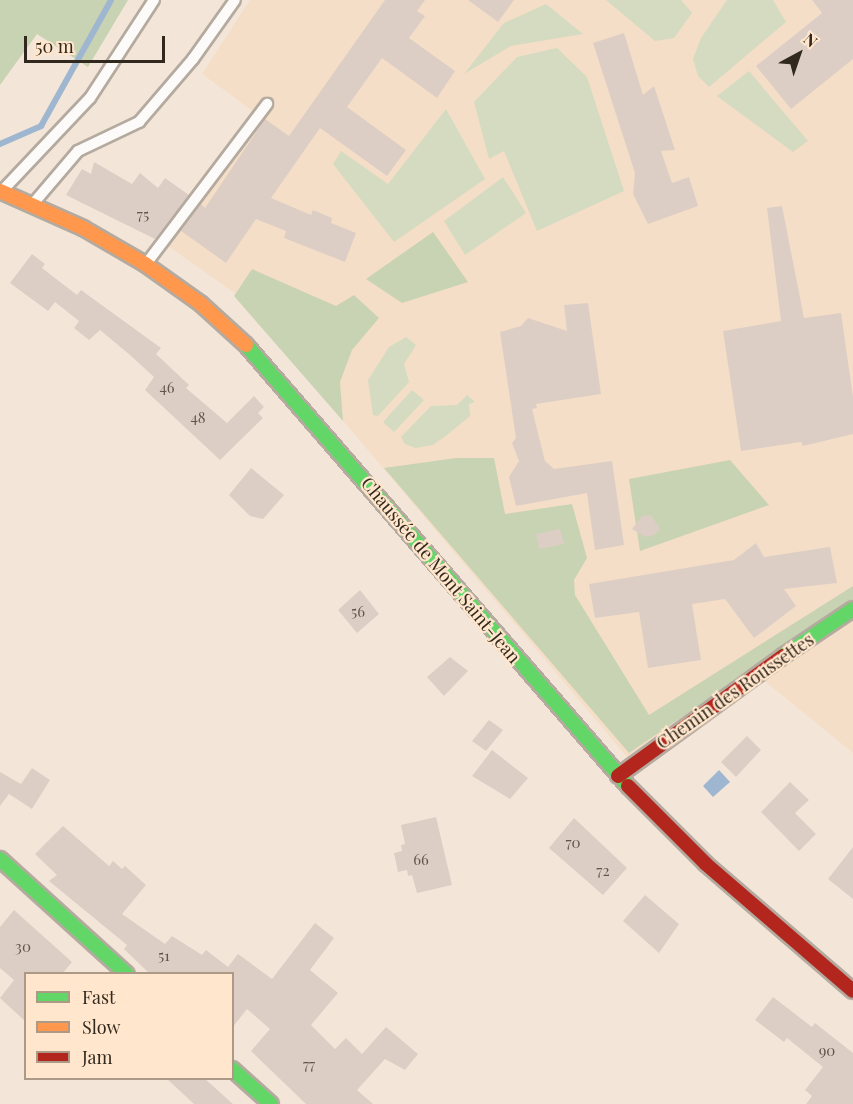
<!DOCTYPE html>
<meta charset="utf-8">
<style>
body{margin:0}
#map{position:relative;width:853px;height:1104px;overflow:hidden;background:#f3e6d8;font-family:"Playfair Display",serif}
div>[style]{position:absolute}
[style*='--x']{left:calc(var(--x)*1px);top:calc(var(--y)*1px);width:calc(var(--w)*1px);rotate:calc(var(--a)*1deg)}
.built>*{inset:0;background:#f5dec7}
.green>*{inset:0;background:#d4dbc1}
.forest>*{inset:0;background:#c7d3b2}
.water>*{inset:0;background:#9fb6d0}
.stream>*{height:6px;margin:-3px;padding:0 3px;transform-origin:3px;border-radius:3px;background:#9fb6d0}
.building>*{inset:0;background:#ddcec5}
.roads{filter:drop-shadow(2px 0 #b4aa9f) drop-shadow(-2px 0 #b4aa9f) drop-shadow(0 2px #b4aa9f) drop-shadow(0 -2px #b4aa9f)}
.lane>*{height:10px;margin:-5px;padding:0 5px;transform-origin:5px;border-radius:5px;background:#fdfbf9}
.fast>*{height:14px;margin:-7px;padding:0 7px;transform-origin:7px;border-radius:7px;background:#63d668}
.slow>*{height:14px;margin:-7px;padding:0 7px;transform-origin:7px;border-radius:7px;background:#ff974d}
.jam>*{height:14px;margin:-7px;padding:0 7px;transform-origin:7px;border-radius:7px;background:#b3261e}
span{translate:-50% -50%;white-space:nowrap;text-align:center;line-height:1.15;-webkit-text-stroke:4.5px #ffe6cc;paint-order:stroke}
.number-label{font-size:15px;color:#60554c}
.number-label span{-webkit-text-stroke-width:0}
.street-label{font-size:18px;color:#31281e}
.legend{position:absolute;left:24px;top:972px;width:210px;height:108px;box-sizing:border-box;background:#ffe6cc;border:2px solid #ad9a86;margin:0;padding:8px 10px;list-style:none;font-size:18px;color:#31281e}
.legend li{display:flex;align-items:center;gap:12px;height:30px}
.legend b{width:30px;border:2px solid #ad9a86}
.north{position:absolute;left:769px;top:24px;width:60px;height:60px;-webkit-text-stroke:4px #ffe6cc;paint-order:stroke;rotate:40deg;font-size:16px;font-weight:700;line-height:24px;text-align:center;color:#31281e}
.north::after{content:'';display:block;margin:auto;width:21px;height:27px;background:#31281e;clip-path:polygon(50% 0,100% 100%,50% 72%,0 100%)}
.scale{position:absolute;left:24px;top:36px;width:141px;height:27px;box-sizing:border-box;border:3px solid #31281e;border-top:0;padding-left:8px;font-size:18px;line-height:21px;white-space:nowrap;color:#31281e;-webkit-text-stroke:4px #ffe6cc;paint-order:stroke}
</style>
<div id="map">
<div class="built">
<i style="clip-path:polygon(250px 0,853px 0,853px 753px,756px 674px,627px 757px,236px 294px,158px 239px,257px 114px,202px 74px)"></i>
</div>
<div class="green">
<i style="clip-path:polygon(606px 0,681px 0,692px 13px,674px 38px,655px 41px)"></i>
<i style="clip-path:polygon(727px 0,773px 0,786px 22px,709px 87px,698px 76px,693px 59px,701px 38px)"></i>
<i style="clip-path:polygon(546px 4px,583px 34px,511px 46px,464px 74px,504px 23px)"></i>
<i style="clip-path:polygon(557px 48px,587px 77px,624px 191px,537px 231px,504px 151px,489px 159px,474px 102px,517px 57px)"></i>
<i style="clip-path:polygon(749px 71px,808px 141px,793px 152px,717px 96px)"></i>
<i style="clip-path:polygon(446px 109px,485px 179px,394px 242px,333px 164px,341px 151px,388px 184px)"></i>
<i style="clip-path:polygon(503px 177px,526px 213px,465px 255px,444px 221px)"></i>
<i style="clip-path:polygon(406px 337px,416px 345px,404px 364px,409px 382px,378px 416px,373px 415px,368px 380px,389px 347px)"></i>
<i style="clip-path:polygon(412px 390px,424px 400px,394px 432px,383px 422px)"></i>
<i style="clip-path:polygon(467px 395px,475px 402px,469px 404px,470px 416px,447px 435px,433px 445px,415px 448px,405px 444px,401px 437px,431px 406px,457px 405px)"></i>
</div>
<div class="forest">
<i style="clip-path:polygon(0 0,128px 0,88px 67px,37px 34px,0 85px)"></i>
<i style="clip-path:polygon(433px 232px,468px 282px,402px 303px,366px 279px)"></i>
<i style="clip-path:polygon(252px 269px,336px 306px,354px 295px,379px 318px,352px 350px,340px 382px,343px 421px,234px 296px)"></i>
<i style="clip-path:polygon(456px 458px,494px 458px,505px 514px,572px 504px,587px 558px,574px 580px,575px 595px,649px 715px,853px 586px,853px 601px,629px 753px,384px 468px)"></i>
<i style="clip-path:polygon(730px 460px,769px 505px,640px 551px,629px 479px)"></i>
</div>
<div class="water">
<i style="clip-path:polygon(719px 770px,730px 782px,713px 797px,703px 786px)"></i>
</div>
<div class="stream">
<i style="--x:0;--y:144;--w:45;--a:-23.7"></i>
<i style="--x:41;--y:126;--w:144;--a:-60.9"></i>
</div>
<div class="building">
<i style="clip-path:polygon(385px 0,425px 0,417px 11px,425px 16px,409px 38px,455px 71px,437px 98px,382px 58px,347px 107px,406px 150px,387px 176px,320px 128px,271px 198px,311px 215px,313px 210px,332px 218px,331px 223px,356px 233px,345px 262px,284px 238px,286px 231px,256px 219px,226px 263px,181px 231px,201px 204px,205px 208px,265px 119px,289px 136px)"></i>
<i style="clip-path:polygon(468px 0,514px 0,498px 22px)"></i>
<i style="clip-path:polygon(812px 0,853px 0,853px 59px,791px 109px,756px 66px,822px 13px)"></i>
<i style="clip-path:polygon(624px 33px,643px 95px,654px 86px,675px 150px,661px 151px,672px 183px,689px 177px,698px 206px,648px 224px,633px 194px,635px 173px,593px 43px)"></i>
<i style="clip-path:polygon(94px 162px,132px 184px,140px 173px,158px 188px,165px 178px,189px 195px,155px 239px,66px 195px,82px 169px,91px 174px)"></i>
<i style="clip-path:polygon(782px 206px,804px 318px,841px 313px,853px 397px,853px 434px,803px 446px,801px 442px,741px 451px,723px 331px,781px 321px,767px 208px)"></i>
<i style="clip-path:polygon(32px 254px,45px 264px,42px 268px,77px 295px,81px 290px,161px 348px,156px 354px,189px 385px,186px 388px,227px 423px,254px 396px,264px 407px,258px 413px,263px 418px,220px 460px,145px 390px,154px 377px,130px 355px,100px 330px,89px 340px,74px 328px,79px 321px,55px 302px,48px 311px,10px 283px)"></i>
<i style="clip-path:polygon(588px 303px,601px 394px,536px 404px,537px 408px,532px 409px,545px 461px,554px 469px,612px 461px,624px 545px,595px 550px,587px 493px,516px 506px,509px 477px,519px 461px,512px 443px,516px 438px,500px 332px,521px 326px,528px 318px,567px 331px,564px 305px)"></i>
<i style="clip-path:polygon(251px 468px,284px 495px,263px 519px,250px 516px,229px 495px)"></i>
<i style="clip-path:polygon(651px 515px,660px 529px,654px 535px,645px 537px,632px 529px,642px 516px)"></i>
<i style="clip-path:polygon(560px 529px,564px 544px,539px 549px,536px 534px)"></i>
<i style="clip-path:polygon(756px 543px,764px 557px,830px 547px,837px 583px,784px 589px,796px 606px,754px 638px,725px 599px,692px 604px,701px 660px,648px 668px,639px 612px,595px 618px,589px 584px,734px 560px)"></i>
<i style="clip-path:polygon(360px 590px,379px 614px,357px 633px,338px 610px)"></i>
<i style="clip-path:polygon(450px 657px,468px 671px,444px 696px,427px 677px)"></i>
<i style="clip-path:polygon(489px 720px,503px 730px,486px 751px,472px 741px)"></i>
<i style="clip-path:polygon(747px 736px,761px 750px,736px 777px,721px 762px)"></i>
<i style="clip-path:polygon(492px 750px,528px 778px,510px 799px,472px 776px)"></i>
<i style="clip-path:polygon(32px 768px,50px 780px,32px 809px,9px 794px,0 806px,0 772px,21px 784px)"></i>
<i style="clip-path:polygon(790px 782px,809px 800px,795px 813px,816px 834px,799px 851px,761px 812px)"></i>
<i style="clip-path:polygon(436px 817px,452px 885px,417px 893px,412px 875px,408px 876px,407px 870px,398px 872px,394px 853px,402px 851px,401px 845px,405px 844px,401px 825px)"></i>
<i style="clip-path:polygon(574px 818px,627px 868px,603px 895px,549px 848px)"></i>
<i style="clip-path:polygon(63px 826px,109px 866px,113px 861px,122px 869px,125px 866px,146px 885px,122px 914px,165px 944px,172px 936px,202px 955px,206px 950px,228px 967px,238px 954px,272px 979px,315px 923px,334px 938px,310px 970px,338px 993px,311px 1025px,335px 1049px,346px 1038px,362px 1054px,386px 1027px,418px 1054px,405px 1070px,385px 1059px,357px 1090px,373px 1104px,306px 1104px,251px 1051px,270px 1029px,247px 1009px,232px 1028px,232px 974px,150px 974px,124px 949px,127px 945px,49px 881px,57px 875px,35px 854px)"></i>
<i style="clip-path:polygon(853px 847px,853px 899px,828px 879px)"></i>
<i style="clip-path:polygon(645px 895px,679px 924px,659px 953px,623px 921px)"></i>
<i style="clip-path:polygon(14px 910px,72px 962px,62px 974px,26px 974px,26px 1022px,0 998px,14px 980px,0 968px,0 927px)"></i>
<i style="clip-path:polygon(773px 997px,812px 1027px,815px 1023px,853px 1053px,853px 1104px,806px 1104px,812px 1096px,805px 1090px,823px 1067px,787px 1038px,784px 1042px,755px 1020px)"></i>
<i style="clip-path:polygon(166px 1078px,204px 1078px,233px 1104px,194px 1104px)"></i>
</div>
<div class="roads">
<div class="lane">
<i style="--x:1;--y:192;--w:129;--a:-46.6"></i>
<i style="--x:90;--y:98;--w:117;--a:-56.9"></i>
<i style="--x:32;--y:205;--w:71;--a:-49.6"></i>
<i style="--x:78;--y:151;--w:68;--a:-25.4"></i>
<i style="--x:139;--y:122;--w:83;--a:-49.4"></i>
<i style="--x:193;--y:59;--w:72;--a:-54.6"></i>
<i style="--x:146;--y:264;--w:201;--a:-52.9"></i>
</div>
<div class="fast">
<i style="--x:246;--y:345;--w:583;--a:49.1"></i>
<i style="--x:783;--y:656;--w:84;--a:-33.9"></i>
<i style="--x:0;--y:859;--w:171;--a:42.2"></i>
<i style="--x:232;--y:1069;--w:52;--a:41.9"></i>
</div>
<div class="slow">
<i style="--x:0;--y:191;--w:91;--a:24"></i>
<i style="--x:83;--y:228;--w:72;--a:30.1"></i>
<i style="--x:145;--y:264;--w:69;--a:35.5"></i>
<i style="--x:201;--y:304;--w:61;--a:42.3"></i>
</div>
<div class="jam">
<i style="--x:618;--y:776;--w:204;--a:-36"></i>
<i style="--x:628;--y:786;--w:110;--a:45"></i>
<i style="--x:706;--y:864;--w:194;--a:40.8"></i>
</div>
</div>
<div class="number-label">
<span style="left:143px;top:215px">75</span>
<span style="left:167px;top:388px">46</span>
<span style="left:198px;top:418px">48</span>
<span style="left:358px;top:612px">56</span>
<span style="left:573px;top:843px">70</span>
<span style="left:421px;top:860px">66</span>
<span style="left:603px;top:871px">72</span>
<span style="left:23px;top:947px">30</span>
<span style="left:164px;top:956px">51</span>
<span style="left:827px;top:1051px">90</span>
<span style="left:309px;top:1065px">77</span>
</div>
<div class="street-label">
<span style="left:441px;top:570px;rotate:50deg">Chaussée de Mont Saint-Jean</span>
<span style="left:735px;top:691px;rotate:-35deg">Chemin des Roussettes</span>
</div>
<ul class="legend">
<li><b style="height:8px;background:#63d668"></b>Fast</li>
<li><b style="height:8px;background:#ff974d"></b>Slow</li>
<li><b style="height:8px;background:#b3261e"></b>Jam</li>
</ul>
<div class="north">N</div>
<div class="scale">50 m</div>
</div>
